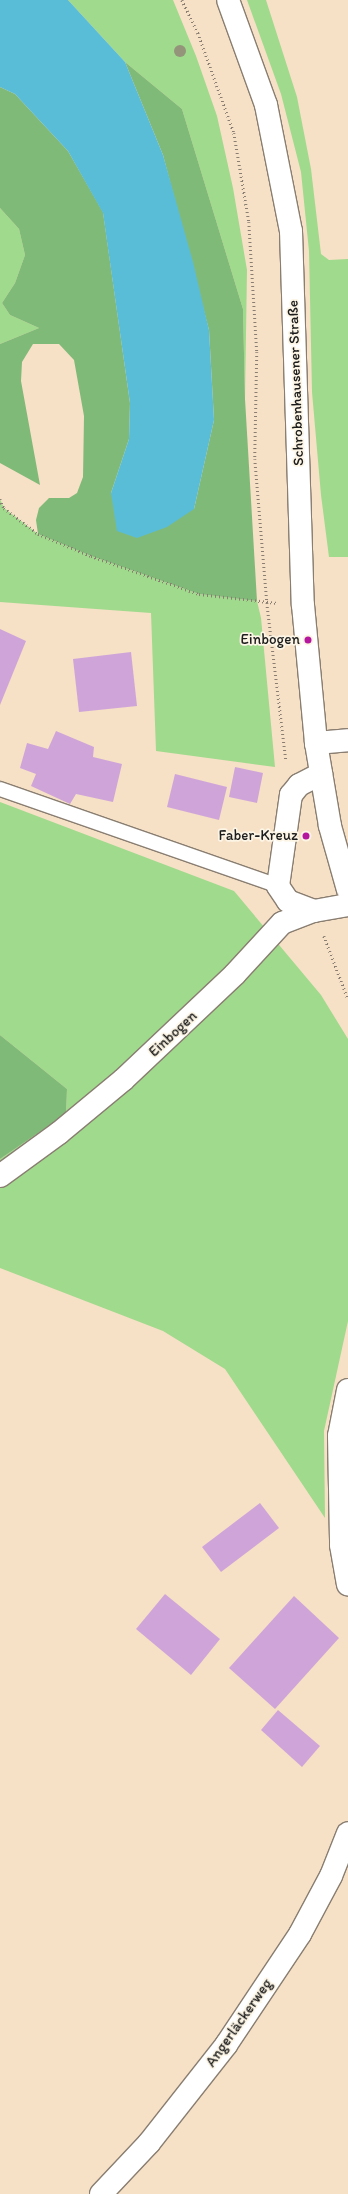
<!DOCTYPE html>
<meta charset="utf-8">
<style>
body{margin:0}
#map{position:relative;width:348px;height:2194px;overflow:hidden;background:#f6e0c6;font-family:Itim,sans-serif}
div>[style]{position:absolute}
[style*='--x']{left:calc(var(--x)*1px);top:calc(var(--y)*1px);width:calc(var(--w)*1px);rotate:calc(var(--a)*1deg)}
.green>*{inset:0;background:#a0da8d}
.forest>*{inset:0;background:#80ba78}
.water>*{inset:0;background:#5abdd8}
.building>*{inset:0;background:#cfa5d9}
.path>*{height:2.5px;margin-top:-1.25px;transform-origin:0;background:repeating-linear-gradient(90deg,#897e71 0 1px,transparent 0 4px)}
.roads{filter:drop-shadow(1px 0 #897e71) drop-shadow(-1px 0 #897e71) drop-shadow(0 1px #897e71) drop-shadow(0 -1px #897e71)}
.service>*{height:14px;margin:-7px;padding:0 7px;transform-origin:7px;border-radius:7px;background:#fff}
.minor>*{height:22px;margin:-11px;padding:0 11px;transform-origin:11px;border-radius:11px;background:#fff}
.tertiary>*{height:22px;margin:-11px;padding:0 11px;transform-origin:11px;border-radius:11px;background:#fff}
.trees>*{width:12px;height:12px;margin:-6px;border-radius:50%;background:#94947b}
.dots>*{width:11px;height:11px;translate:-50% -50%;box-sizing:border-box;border:2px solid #fcf5e5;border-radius:50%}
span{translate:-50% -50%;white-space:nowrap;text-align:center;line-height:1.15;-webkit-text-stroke:3.5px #fcf5e5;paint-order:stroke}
.street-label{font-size:15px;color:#1c1c1c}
.poi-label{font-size:15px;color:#1c1c1c}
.right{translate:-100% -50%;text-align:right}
</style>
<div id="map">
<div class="green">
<i style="clip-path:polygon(68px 0,173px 0,196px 56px,217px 116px,233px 188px,247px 270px,245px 399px,243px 309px,182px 109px,125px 62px)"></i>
<i style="clip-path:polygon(247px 0,266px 0,297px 97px,311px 169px,321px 254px,329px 260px,348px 259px,348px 557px,329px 557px,321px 495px,312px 392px,309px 251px,301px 172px,281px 94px)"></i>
<i style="clip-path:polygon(0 208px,19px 229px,25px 255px,15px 283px,2px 303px,10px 315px,39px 328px,0 344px)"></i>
<i style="clip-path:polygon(0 499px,4px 508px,38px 534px,91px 556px,199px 594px,257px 601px,261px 618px,275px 767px,156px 751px,151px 613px,0 602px)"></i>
<i style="clip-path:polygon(0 802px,234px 891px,321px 995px,348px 1039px,348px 1321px,324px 1431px,325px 1518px,225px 1369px,163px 1331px,0 1268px,0 1159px,66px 1114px,67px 1089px,0 1035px)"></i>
</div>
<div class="forest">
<i style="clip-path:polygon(125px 62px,182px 109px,243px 309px,245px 399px,257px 601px,199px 594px,91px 556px,38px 534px,36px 520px,39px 508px,49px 498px,69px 498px,77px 493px,83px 477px,84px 416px,74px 360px,59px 344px,33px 344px,22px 362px,21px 381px,40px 485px,0 463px,0 344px,39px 328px,10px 315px,2px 303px,15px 283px,25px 255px,19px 229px,0 208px,0 87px,15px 94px,68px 151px,103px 212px,130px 403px,129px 439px,111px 493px,194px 509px,214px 420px,209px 330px,163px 155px)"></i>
<i style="clip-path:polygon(0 1035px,67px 1089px,66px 1114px,0 1159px)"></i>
</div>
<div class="water">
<i style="clip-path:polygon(0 0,68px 0,125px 62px,163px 155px,193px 262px,209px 330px,214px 420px,194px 509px,167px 527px,137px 538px,117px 531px,111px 493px,129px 439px,130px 403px,103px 213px,68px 151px,15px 94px,0 87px)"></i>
</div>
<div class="building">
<i style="clip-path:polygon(0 629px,26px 641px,0 705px)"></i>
<i style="clip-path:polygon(131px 652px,137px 706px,79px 712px,73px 659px)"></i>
<i style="clip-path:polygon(56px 731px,94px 747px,93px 757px,122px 764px,113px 802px,76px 794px,70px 804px,31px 786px,36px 774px,20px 768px,27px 743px,48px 749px)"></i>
<i style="clip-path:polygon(235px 767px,263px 773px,257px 803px,229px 797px)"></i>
<i style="clip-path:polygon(175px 774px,227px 787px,219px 820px,167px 807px)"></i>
<i style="clip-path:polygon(260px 1503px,279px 1528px,221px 1572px,202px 1547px)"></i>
<i style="clip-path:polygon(165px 1594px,220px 1639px,191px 1675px,136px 1629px)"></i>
<i style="clip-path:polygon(294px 1596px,339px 1638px,275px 1709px,229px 1668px)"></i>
<i style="clip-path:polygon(278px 1710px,320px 1746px,302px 1767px,261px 1730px)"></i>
</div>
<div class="path">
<i style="--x:182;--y:0;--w:37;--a:64"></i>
<i style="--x:198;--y:33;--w:106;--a:70.2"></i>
<i style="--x:234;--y:133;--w:90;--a:80.4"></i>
<i style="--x:249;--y:222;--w:130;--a:86.5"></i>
<i style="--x:257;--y:352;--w:107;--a:91.1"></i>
<i style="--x:255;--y:459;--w:144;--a:85.2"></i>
<i style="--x:267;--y:603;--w:159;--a:83.1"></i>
<i style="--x:0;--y:499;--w:10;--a:66"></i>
<i style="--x:4;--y:508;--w:43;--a:37.4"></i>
<i style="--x:38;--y:534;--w:57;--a:22.5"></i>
<i style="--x:91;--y:556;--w:114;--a:19.4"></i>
<i style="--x:199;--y:594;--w:79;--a:6.6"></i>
<i style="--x:324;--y:936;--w:67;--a:69.1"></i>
</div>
<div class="roads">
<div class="service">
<i style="--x:0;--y:789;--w:294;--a:19.2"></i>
</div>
<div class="minor">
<i style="--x:316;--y:743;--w:32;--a:-5"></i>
<i style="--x:314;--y:911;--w:28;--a:-159"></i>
<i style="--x:288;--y:901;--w:18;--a:-124"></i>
<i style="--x:278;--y:886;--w:92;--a:-81.9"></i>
<i style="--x:291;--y:795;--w:13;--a:-51"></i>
<i style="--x:299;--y:785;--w:25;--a:-27"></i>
<i style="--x:0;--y:1176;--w:73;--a:-36.1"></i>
<i style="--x:59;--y:1133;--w:83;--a:-39.6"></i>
<i style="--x:123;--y:1080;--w:154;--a:-43.4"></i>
<i style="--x:235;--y:974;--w:69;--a:-47.3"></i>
<i style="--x:282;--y:923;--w:34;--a:-21"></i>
<i style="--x:314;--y:911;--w:35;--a:-10"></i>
<i style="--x:348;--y:1390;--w:47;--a:101.1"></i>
<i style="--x:339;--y:1436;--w:109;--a:88.9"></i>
<i style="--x:341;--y:1545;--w:40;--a:80"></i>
<i style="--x:101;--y:2194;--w:70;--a:-46.7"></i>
<i style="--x:149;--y:2143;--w:125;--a:-51.8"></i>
<i style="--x:226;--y:2045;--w:133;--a:-56.3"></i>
<i style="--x:300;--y:1934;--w:66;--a:-61.9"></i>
<i style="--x:331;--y:1876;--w:46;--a:-68.4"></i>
</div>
<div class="tertiary">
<i style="--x:228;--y:0;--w:112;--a:70.1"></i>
<i style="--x:266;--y:105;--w:128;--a:78.8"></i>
<i style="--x:291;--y:231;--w:374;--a:88.2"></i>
<i style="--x:303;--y:605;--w:139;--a:84.6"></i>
<i style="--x:316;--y:743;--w:84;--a:80.4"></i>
<i style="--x:330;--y:826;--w:66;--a:74.3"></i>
</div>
</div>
<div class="trees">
<i style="left:180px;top:51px"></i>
</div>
<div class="dots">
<i style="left:308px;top:640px;background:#b5179e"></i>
<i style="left:306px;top:836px;background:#b5179e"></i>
</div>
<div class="street-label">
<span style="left:296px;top:383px;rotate:-92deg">Schrobenhausener Straße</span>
<span style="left:173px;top:1034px;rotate:-43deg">Einbogen</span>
<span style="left:239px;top:2023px;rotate:-55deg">Angerläckerweg</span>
</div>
<div class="poi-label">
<span class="right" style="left:300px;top:640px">Einbogen</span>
<span class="right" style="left:298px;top:836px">Faber-Kreuz</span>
</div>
</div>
